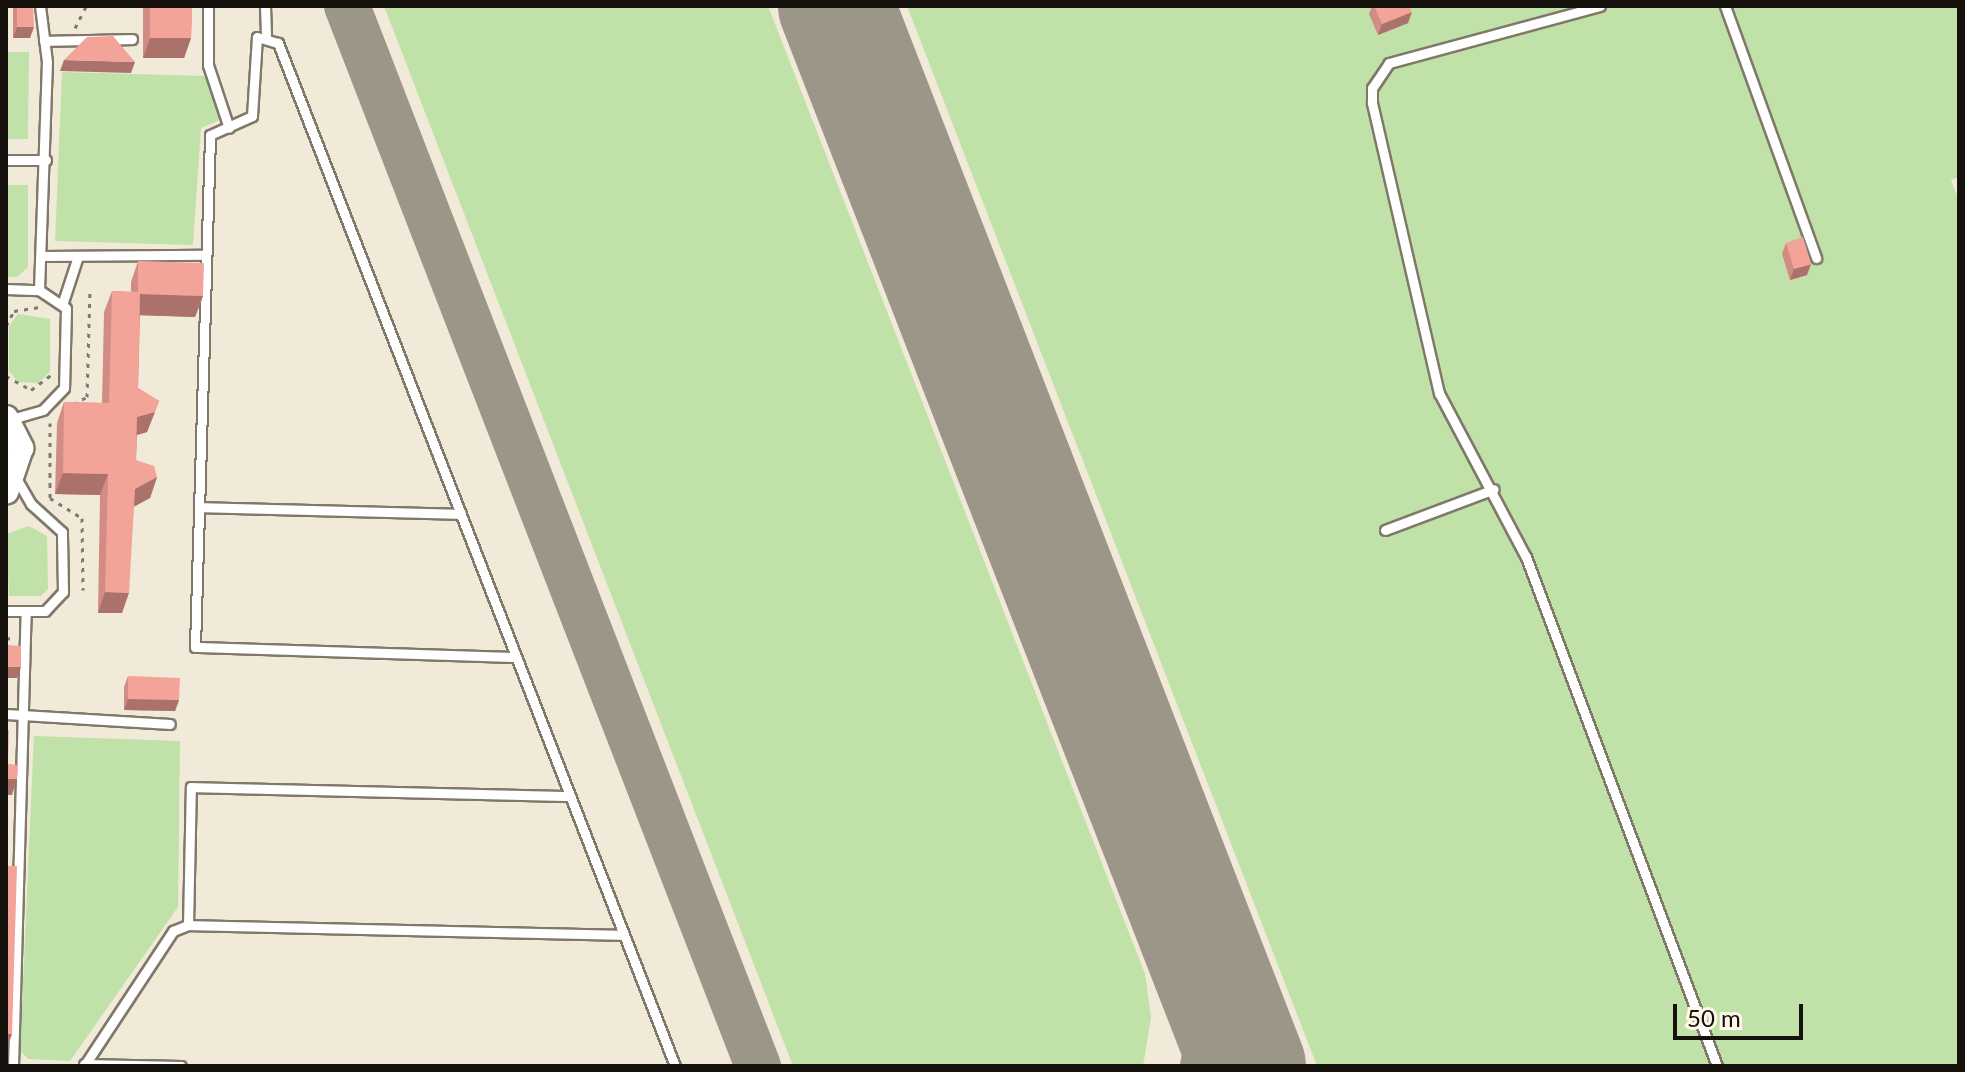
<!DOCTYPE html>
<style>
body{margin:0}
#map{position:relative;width:1965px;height:1072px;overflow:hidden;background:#f2ead9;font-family:Lato,sans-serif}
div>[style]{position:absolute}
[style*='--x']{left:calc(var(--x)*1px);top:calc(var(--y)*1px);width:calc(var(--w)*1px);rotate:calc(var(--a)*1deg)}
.green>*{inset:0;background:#c0e1a8}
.taxiway>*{height:46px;margin:-23px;padding:0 23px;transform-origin:23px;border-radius:23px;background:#9c9689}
.runway>*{height:116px;margin:-58px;padding:0 58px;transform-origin:58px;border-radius:58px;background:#9c9689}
.path>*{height:3px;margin-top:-1.5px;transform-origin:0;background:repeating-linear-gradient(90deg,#7f796f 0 4px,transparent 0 10px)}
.roads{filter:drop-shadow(2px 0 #807869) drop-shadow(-2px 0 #807869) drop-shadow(0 2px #807869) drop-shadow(0 -2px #807869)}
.lane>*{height:9px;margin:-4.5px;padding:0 4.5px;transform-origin:4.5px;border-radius:4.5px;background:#fff}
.secondary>*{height:24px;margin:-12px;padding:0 12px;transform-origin:12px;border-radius:12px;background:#fff}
.wall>*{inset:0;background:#d18c83}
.shaded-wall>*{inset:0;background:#aa726a}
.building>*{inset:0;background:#f3a398}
span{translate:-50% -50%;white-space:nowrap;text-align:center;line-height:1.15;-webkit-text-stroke:7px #fef7ea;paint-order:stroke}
.frame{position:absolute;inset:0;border:8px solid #15120d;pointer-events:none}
.scale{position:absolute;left:1673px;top:1004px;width:130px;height:36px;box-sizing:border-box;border:4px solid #15120d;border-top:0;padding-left:10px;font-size:24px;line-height:28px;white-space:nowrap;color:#15120d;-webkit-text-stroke:6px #fef7ea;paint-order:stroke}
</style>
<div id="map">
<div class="green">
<i style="clip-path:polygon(384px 6px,768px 6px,1145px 974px,1151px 1017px,1143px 1066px,793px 1066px)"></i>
<i style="clip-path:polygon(907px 6px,1959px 6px,1959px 177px,1951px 180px,1959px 202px,1959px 1066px,1317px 1066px)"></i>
<i style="clip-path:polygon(6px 52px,29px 52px,28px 139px,6px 139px)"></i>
<i style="clip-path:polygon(62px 72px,206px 76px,220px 120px,201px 128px,193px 245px,55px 241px)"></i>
<i style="clip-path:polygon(6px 185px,28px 185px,28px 267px,17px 277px,6px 277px)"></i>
<i style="clip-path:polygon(18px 314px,50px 319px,50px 372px,38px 383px,18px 382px,9px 371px,9px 326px)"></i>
<i style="clip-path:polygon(29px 526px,47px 536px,48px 589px,41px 596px,9px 596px,6px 534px)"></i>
<i style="clip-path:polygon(34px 736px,180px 741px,178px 907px,70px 1061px,28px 1059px,20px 1050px)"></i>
</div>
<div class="taxiway">
<i style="--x:347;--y:6;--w:1137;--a:68.81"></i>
<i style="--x:1203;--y:1066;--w:61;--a:-77.8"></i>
<i style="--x:1216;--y:1006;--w:38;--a:-99"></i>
</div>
<div class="runway">
<i style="--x:836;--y:6;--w:1137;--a:68.76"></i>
</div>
<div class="path">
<i style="--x:75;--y:28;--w:25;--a:-63"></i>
<i style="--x:6;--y:326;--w:17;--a:-62"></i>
<i style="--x:14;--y:311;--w:26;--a:-9"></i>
<i style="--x:6;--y:376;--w:29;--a:29"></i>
<i style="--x:31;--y:390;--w:25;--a:-37"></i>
<i style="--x:73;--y:404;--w:16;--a:-27"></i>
<i style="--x:87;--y:397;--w:109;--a:-88.4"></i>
<i style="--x:50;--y:423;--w:75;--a:90"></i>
<i style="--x:50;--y:498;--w:38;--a:32"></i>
<i style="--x:82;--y:518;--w:72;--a:89.2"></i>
<i style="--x:6;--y:638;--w:8;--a:7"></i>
</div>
<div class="roads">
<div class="lane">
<i style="--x:208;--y:6;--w:59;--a:90"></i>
<i style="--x:208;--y:65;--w:66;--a:71.6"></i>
<i style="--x:265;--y:6;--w:29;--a:88"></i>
<i style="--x:1600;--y:6;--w:219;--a:164.9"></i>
<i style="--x:1389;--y:63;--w:30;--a:124"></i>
<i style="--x:1372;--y:88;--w:15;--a:90"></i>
<i style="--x:1372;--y:103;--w:298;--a:77"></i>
<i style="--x:1439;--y:393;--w:186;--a:62.1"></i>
<i style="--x:1526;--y:557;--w:544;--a:69.43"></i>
<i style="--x:1725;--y:6;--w:268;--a:70.1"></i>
<i style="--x:44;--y:41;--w:88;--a:-1.3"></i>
<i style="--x:6;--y:160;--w:40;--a:0"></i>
<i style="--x:43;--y:256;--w:163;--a:-0.4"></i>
<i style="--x:6;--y:289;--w:33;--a:2"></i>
<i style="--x:39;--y:290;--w:32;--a:34"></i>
<i style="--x:66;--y:308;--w:80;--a:91.4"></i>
<i style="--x:64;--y:388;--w:30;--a:134"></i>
<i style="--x:43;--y:410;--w:36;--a:164"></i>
<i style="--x:39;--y:290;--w:228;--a:-88"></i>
<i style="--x:47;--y:62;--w:56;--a:-97.1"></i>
<i style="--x:63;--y:302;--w:48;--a:-71.9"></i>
<i style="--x:199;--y:507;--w:262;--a:1.5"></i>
<i style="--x:1385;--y:530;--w:116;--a:-20.6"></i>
<i style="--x:6;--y:611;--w:39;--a:0"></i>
<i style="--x:45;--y:611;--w:26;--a:-47"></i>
<i style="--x:63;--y:592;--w:60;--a:-91"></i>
<i style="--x:62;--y:532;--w:42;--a:-137.9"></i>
<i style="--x:31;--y:504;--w:30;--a:-120"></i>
<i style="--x:516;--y:657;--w:321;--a:-178.2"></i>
<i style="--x:195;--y:647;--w:512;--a:-88.32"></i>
<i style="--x:210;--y:135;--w:46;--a:-24.3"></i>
<i style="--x:252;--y:116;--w:79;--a:-86.4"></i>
<i style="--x:257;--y:37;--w:22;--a:16"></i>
<i style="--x:278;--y:43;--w:1097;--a:68.79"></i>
<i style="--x:6;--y:714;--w:164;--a:3.5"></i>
<i style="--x:188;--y:925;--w:138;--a:-88.8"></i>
<i style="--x:191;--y:787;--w:379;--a:1.4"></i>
<i style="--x:84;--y:1064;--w:97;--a:1.2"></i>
<i style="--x:13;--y:1066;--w:455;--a:-88.4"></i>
<i style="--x:84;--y:1066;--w:162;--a:-56.6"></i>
<i style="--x:173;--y:931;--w:16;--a:-22"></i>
<i style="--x:188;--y:925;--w:436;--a:1.3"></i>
</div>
<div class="secondary">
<i style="--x:6;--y:418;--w:34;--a:63"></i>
<i style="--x:21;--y:448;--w:46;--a:108.8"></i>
</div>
</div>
<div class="wall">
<i style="clip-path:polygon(13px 6px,33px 6px,30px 38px,13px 38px)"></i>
<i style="clip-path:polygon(143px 6px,192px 6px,191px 38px,184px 58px,143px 58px)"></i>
<i style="clip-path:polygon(1372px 6px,1409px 6px,1408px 23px,1378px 35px,1369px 14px)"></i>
<i style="clip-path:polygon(1786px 243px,1807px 275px,1790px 280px,1782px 254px)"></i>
<i style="clip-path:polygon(138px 261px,203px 296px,195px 317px,140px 315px,138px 388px,159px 401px,147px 432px,137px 435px,136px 460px,157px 477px,150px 498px,134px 506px,122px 613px,98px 613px,100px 495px,55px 494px,57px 423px,64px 402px,102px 403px,104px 312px,112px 291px,131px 292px,131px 282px)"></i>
<i style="clip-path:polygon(128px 676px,179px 700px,175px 711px,124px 710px,124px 687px)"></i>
</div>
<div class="shaded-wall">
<i style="clip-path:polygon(1412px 12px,1408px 23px,1378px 35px,1382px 24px)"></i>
<i style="clip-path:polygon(17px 27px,34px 27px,30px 38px,13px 38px)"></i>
<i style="clip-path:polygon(150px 38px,191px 38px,184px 58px,143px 58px)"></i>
<i style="clip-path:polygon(64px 60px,135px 62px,131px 73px,60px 71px)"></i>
<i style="clip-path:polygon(1811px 264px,1807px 275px,1790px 280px,1794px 269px)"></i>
<i style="clip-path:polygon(140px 294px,203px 296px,195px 317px,133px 315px)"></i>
<i style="clip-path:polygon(155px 412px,147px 432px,130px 437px,137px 417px)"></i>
<i style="clip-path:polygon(63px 473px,108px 474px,100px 495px,55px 494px)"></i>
<i style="clip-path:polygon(157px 477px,150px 498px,128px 510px,135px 489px)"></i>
<i style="clip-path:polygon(105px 592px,129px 593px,122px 613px,98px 613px)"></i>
<i style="clip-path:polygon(8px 667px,21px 667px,17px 678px,6px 678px)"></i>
<i style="clip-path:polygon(128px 699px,179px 700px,175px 711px,124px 710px)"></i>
<i style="clip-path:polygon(8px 779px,17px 779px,12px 795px,6px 795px)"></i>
<i style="clip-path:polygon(6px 1034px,12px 1034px,6px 1052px)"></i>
</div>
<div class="building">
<i style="clip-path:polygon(17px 6px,33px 6px,34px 27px,17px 27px)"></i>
<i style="clip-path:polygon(150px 6px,192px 6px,191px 38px,150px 38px)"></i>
<i style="clip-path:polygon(1374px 6px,1409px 6px,1412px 12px,1382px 24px)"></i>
<i style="clip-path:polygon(113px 36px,135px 62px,64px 60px,87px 37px)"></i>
<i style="clip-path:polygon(1803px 237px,1811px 264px,1794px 269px,1786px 243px)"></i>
<i style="clip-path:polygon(138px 261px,204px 263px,203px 296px,140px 294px,138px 388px,159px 401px,155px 412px,137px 417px,136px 460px,154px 466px,157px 477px,135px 489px,129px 593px,105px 592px,108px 474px,63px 473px,64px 402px,109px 403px,112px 291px,138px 292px)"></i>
<i style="clip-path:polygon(6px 645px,21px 646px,21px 667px,8px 667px,8px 681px,6px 681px)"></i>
<i style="clip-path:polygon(128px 676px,180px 678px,179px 700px,128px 699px)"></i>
<i style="clip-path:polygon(6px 730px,9px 730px,8px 764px,18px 765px,17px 779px,8px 779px,6px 817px)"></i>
<i style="clip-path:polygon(6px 866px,17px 866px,12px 1034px,6px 1034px)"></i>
</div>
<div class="frame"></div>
<div class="scale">50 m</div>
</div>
